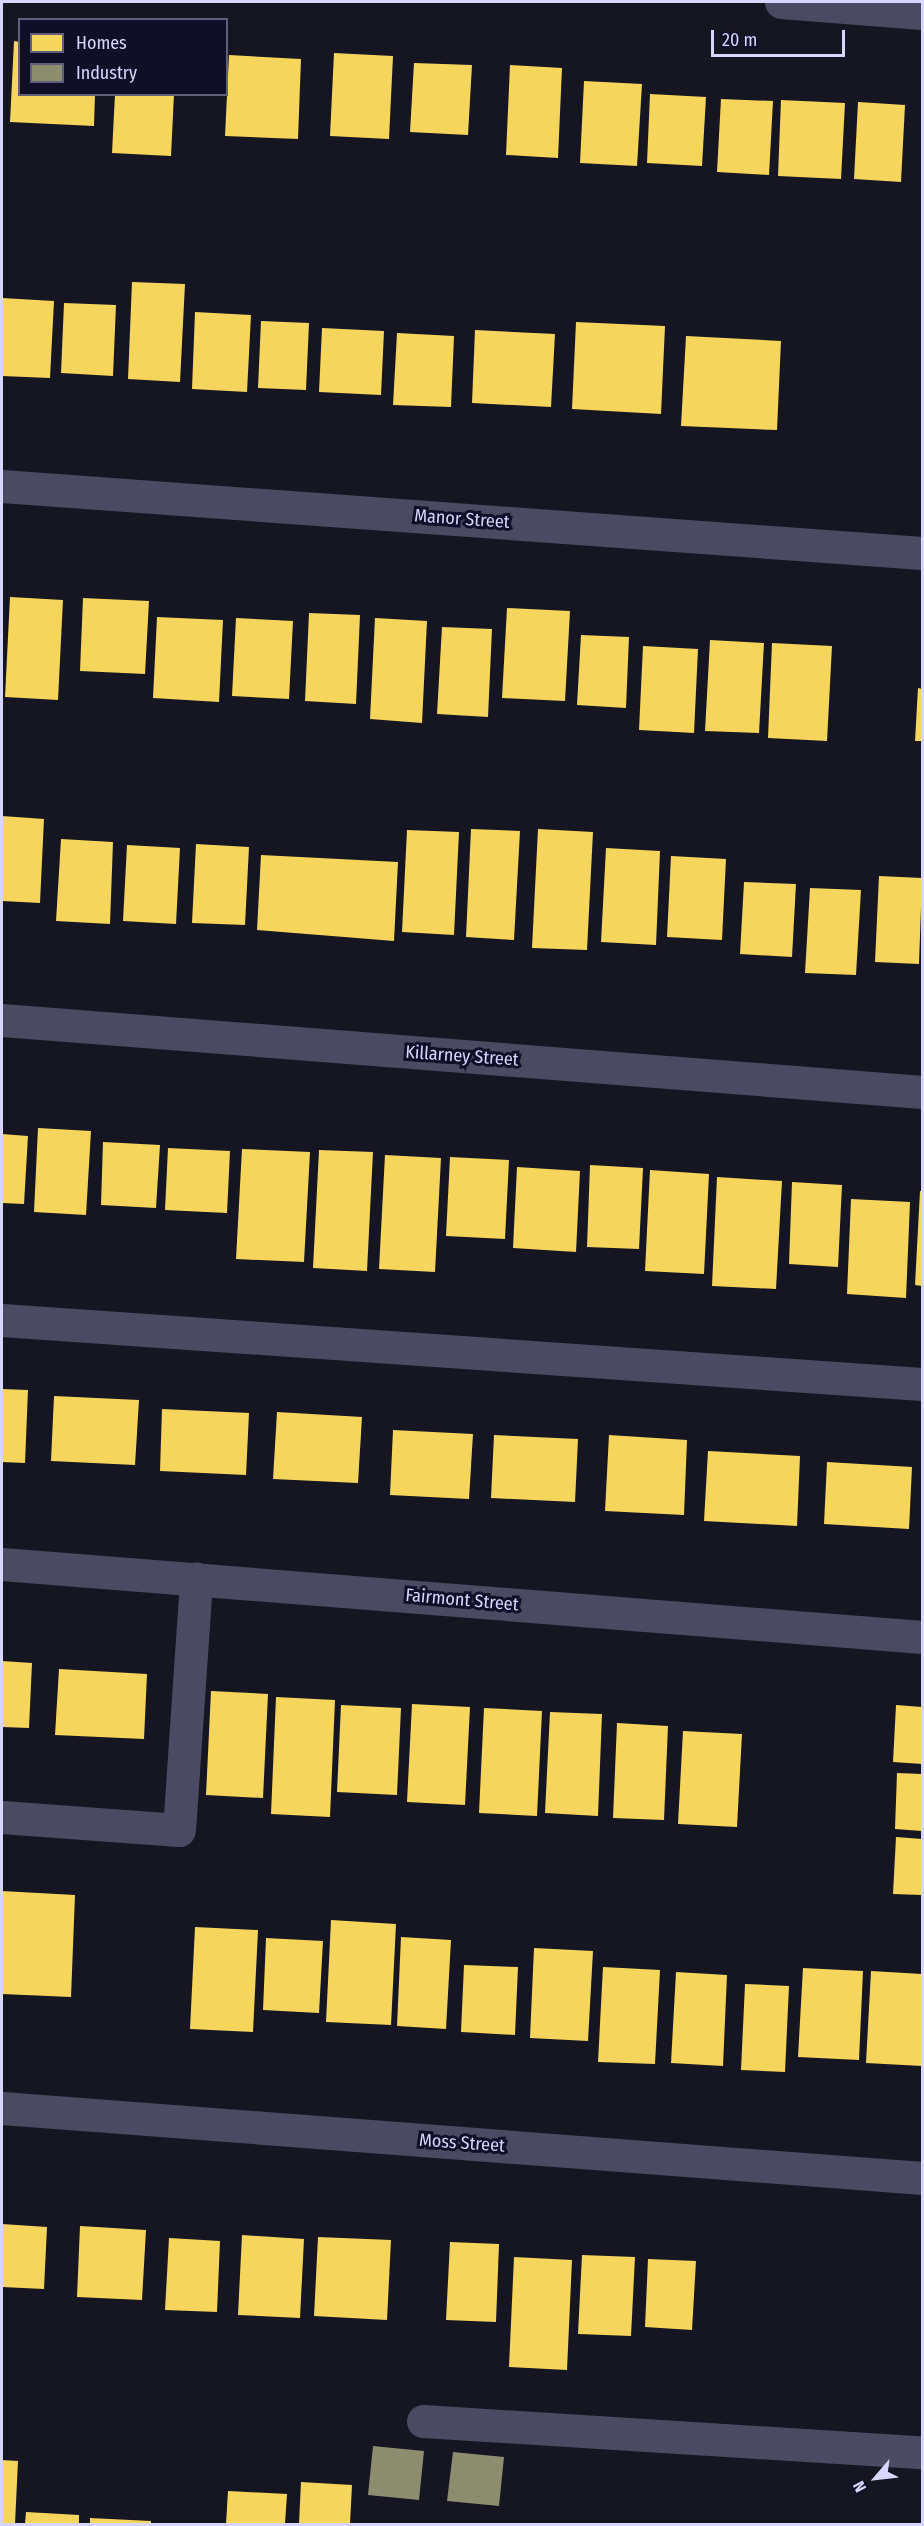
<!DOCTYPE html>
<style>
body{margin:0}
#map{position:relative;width:924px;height:2526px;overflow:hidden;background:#161522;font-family:"Fira Sans Condensed",sans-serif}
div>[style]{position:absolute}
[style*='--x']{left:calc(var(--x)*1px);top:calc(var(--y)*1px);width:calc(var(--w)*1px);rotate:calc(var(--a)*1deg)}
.homes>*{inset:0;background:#f6d55c}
.industry>*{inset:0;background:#8c8c6e}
.minor>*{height:33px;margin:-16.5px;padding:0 16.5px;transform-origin:16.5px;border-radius:16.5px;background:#4a4b63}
span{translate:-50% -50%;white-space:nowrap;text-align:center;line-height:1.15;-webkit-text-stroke:6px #110f28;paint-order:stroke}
.street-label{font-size:18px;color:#d7d6ff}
.frame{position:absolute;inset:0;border:3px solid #d7d6ff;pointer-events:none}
.legend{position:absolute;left:18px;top:18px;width:210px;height:78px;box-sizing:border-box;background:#110f28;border:2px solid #605f7e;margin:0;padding:8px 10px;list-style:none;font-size:18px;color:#d7d6ff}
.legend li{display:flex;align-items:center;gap:12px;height:30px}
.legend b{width:30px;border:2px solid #605f7e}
.north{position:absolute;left:846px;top:2448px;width:60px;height:60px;-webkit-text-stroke:4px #110f28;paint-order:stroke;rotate:242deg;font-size:16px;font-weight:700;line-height:24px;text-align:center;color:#d7d6ff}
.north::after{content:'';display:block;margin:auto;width:21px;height:27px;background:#d7d6ff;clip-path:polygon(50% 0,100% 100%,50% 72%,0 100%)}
.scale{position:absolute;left:711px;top:30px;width:134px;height:27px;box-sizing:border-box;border:3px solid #d7d6ff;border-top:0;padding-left:8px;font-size:18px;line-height:21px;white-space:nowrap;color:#d7d6ff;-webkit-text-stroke:4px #110f28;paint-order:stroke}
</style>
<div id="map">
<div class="homes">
<i style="clip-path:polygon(14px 41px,20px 42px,20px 94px,95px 94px,94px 126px,10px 122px)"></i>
<i style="clip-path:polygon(334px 53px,393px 56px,389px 139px,330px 136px)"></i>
<i style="clip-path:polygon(229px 55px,301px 59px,298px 139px,225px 136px)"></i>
<i style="clip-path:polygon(414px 63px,472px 65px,468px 135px,410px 132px)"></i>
<i style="clip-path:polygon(510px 65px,562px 68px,558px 158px,506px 155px)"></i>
<i style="clip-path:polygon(584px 81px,642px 84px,637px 166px,580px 163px)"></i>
<i style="clip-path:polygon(115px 94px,174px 94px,171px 156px,112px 153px)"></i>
<i style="clip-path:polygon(650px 94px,706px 97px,702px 166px,647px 163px)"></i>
<i style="clip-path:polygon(721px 99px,773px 101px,769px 175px,717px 172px)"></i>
<i style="clip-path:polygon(781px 100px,845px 103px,841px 179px,778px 176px)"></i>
<i style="clip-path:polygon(858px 102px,905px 105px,901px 182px,854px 179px)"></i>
<i style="clip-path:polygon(132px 282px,185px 284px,180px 382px,128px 379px)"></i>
<i style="clip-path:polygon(2px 298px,54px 301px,50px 378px,2px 376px)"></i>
<i style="clip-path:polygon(64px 303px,116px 305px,113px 376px,61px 373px)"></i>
<i style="clip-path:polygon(195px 312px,251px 315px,247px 392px,192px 389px)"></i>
<i style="clip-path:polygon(261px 321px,309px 323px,306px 390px,258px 388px)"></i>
<i style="clip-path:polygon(576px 322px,665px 326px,661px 414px,572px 409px)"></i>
<i style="clip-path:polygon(322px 328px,384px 331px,381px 395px,319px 392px)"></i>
<i style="clip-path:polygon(475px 330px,555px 334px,551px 407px,472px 403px)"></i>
<i style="clip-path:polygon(397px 333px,454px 336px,451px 407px,393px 405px)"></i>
<i style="clip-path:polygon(686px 336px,781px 341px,777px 430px,681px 426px)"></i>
<i style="clip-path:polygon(10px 597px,63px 600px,58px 700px,5px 697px)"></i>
<i style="clip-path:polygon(83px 598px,149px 601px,145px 674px,80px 671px)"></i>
<i style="clip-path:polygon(507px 608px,570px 611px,565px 701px,502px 698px)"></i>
<i style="clip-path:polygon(309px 613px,360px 615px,356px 704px,305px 701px)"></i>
<i style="clip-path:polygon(157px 617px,223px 620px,219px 702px,153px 698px)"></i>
<i style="clip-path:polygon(236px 618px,293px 621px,289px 699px,232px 696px)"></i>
<i style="clip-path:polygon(375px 618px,427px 621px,422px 723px,370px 719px)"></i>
<i style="clip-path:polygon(442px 627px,492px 629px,488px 717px,437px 714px)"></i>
<i style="clip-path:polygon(581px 635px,629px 637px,626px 708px,577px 705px)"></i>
<i style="clip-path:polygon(710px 640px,764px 643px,759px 733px,705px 731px)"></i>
<i style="clip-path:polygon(772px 643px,832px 646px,827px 741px,768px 738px)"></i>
<i style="clip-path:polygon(643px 646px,698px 649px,694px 733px,639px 730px)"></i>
<i style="clip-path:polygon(918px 688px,922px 689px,922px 741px,915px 741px)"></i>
<i style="clip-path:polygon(2px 816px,44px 819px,40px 903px,2px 901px)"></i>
<i style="clip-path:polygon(471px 829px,520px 831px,514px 940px,466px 937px)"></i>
<i style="clip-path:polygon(538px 829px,593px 832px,587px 950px,532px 948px)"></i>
<i style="clip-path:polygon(407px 830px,459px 832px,454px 935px,402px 932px)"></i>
<i style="clip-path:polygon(61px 839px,113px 842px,110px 924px,56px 921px)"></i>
<i style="clip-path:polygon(196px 844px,249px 847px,245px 925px,192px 923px)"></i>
<i style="clip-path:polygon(127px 845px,180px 848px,176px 924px,123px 921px)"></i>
<i style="clip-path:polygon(606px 848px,660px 851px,656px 945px,601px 942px)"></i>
<i style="clip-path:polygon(261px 855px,398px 862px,394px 941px,257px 930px)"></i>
<i style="clip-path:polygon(671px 856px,726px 859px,722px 940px,667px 937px)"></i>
<i style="clip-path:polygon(879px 876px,922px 878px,919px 964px,875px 962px)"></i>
<i style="clip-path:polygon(744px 882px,796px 884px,792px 957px,740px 954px)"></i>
<i style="clip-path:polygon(810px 888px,861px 890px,856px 975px,805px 973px)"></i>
<i style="clip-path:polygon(38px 1128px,91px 1131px,86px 1215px,34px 1212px)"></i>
<i style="clip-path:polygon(2px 1134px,28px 1136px,24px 1204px,2px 1203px)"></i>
<i style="clip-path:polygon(103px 1142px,160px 1145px,156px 1208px,101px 1205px)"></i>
<i style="clip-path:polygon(168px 1148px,230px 1151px,227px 1213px,165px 1210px)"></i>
<i style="clip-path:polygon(242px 1149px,310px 1152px,304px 1262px,236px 1259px)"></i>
<i style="clip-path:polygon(319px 1150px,373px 1152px,367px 1271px,313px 1268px)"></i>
<i style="clip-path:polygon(385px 1155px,441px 1158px,435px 1272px,379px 1269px)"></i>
<i style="clip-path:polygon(450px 1157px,509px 1160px,505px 1239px,446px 1236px)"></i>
<i style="clip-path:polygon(590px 1165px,643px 1168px,639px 1249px,587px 1247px)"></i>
<i style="clip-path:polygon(517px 1167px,580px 1171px,576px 1252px,513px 1248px)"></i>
<i style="clip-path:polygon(650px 1170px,709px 1174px,704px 1274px,645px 1271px)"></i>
<i style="clip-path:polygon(717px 1177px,782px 1181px,776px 1289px,712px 1286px)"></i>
<i style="clip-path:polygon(792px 1182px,842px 1185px,838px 1267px,789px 1264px)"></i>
<i style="clip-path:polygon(920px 1191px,922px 1191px,922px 1286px,915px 1285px)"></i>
<i style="clip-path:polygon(851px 1199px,910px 1202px,906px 1298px,847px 1294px)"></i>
<i style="clip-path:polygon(2px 1389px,28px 1390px,25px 1463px,2px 1462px)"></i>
<i style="clip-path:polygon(54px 1396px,139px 1400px,135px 1465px,51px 1461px)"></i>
<i style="clip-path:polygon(162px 1409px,249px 1413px,246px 1475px,160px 1471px)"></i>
<i style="clip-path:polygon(277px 1412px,362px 1417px,358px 1483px,273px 1479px)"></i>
<i style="clip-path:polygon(393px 1430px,473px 1434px,469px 1499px,390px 1495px)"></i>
<i style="clip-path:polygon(494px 1435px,578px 1439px,575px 1502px,491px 1498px)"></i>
<i style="clip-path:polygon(609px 1435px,687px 1440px,684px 1515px,605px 1511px)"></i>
<i style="clip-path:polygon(708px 1451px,800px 1456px,797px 1526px,704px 1521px)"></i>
<i style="clip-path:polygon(827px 1462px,912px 1467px,909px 1529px,824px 1524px)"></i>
<i style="clip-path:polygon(2px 1661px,32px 1663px,29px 1728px,2px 1727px)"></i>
<i style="clip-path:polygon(59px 1669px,147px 1674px,144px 1739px,55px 1735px)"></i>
<i style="clip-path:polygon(211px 1691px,268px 1694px,263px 1798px,206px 1795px)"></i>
<i style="clip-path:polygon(276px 1697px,335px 1700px,330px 1817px,271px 1814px)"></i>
<i style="clip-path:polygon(412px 1704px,470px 1707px,465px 1805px,407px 1802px)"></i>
<i style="clip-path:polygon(341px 1705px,401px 1708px,397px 1795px,337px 1792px)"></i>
<i style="clip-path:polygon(896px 1705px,922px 1707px,922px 1764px,893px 1762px)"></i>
<i style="clip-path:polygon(484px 1708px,542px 1711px,537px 1816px,479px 1813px)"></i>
<i style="clip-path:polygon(550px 1712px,602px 1714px,598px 1816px,545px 1813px)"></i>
<i style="clip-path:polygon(617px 1723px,668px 1726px,664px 1820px,613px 1818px)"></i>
<i style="clip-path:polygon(683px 1731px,742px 1734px,737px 1827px,678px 1824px)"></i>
<i style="clip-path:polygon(897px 1773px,922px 1774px,922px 1831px,895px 1829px)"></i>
<i style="clip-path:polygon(896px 1837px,922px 1839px,922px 1895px,893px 1894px)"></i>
<i style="clip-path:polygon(2px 1891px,75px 1895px,71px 1997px,2px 1994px)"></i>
<i style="clip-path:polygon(331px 1920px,396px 1924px,391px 2025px,326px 2022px)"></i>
<i style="clip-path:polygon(195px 1927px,258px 1930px,253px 2032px,190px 2029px)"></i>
<i style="clip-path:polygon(401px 1937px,451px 1940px,446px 2029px,397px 2026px)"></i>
<i style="clip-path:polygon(266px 1938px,323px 1941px,319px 2013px,263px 2010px)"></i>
<i style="clip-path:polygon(534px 1948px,593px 1951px,588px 2041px,530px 2038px)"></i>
<i style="clip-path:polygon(464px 1965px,518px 1967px,515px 2035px,461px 2032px)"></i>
<i style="clip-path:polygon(603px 1967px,660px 1970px,655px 2064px,598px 2062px)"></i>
<i style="clip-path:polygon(803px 1968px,863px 1971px,859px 2060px,798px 2057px)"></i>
<i style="clip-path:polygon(871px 1971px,922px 1974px,922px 2066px,866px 2063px)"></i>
<i style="clip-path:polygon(676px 1972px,727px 1975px,723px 2066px,671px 2063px)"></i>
<i style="clip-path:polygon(745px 1984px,789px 1986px,785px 2072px,741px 2070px)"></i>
<i style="clip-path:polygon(2px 2224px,47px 2227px,44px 2289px,2px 2287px)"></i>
<i style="clip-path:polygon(80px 2226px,146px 2230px,142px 2300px,77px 2297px)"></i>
<i style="clip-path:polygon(242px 2235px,304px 2239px,300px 2318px,238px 2315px)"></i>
<i style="clip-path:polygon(318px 2237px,391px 2240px,387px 2320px,314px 2316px)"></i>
<i style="clip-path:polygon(169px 2238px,220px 2241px,217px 2312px,165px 2310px)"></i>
<i style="clip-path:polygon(450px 2242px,499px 2244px,496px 2322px,446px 2320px)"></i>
<i style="clip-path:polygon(582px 2255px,635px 2257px,631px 2336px,578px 2334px)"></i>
<i style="clip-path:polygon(514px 2257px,572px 2260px,567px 2370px,509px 2367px)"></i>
<i style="clip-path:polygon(648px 2259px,696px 2261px,692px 2330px,645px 2327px)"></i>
<i style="clip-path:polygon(2px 2460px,18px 2461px,15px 2524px,2px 2524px)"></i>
<i style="clip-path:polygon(301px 2482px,352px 2485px,350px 2524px,299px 2524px)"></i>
<i style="clip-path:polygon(228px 2491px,287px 2494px,285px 2524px,226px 2524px)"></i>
<i style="clip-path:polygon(26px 2512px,79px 2515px,79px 2524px,25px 2524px)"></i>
<i style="clip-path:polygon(90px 2518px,151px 2521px,151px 2524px,90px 2524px)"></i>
</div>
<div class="industry">
<i style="clip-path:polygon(373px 2446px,424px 2451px,419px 2500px,368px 2495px)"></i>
<i style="clip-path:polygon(453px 2452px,504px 2457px,499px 2506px,447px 2501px)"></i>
</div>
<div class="minor">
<i style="--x:781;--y:2;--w:141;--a:4.5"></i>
<i style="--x:2;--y:486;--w:922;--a:4.17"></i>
<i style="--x:2;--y:1020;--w:923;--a:4.47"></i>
<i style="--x:2;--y:1320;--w:922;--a:3.98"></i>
<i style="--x:2;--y:1564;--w:923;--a:4.54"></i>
<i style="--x:2;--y:1817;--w:177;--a:4.2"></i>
<i style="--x:179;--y:1830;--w:252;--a:-86.1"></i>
<i style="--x:2;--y:2108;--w:923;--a:4.35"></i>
<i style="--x:423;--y:2421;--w:500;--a:3.6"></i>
</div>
<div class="street-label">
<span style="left:462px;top:519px;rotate:4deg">Manor Street</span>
<span style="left:462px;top:1056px;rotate:4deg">Killarney Street</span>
<span style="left:462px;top:1600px;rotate:5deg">Fairmont Street</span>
<span style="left:462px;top:2143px;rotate:4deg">Moss Street</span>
</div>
<div class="frame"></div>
<ul class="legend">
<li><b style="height:16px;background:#f6d55c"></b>Homes</li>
<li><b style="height:16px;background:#8c8c6e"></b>Industry</li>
</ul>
<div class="north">N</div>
<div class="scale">20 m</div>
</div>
